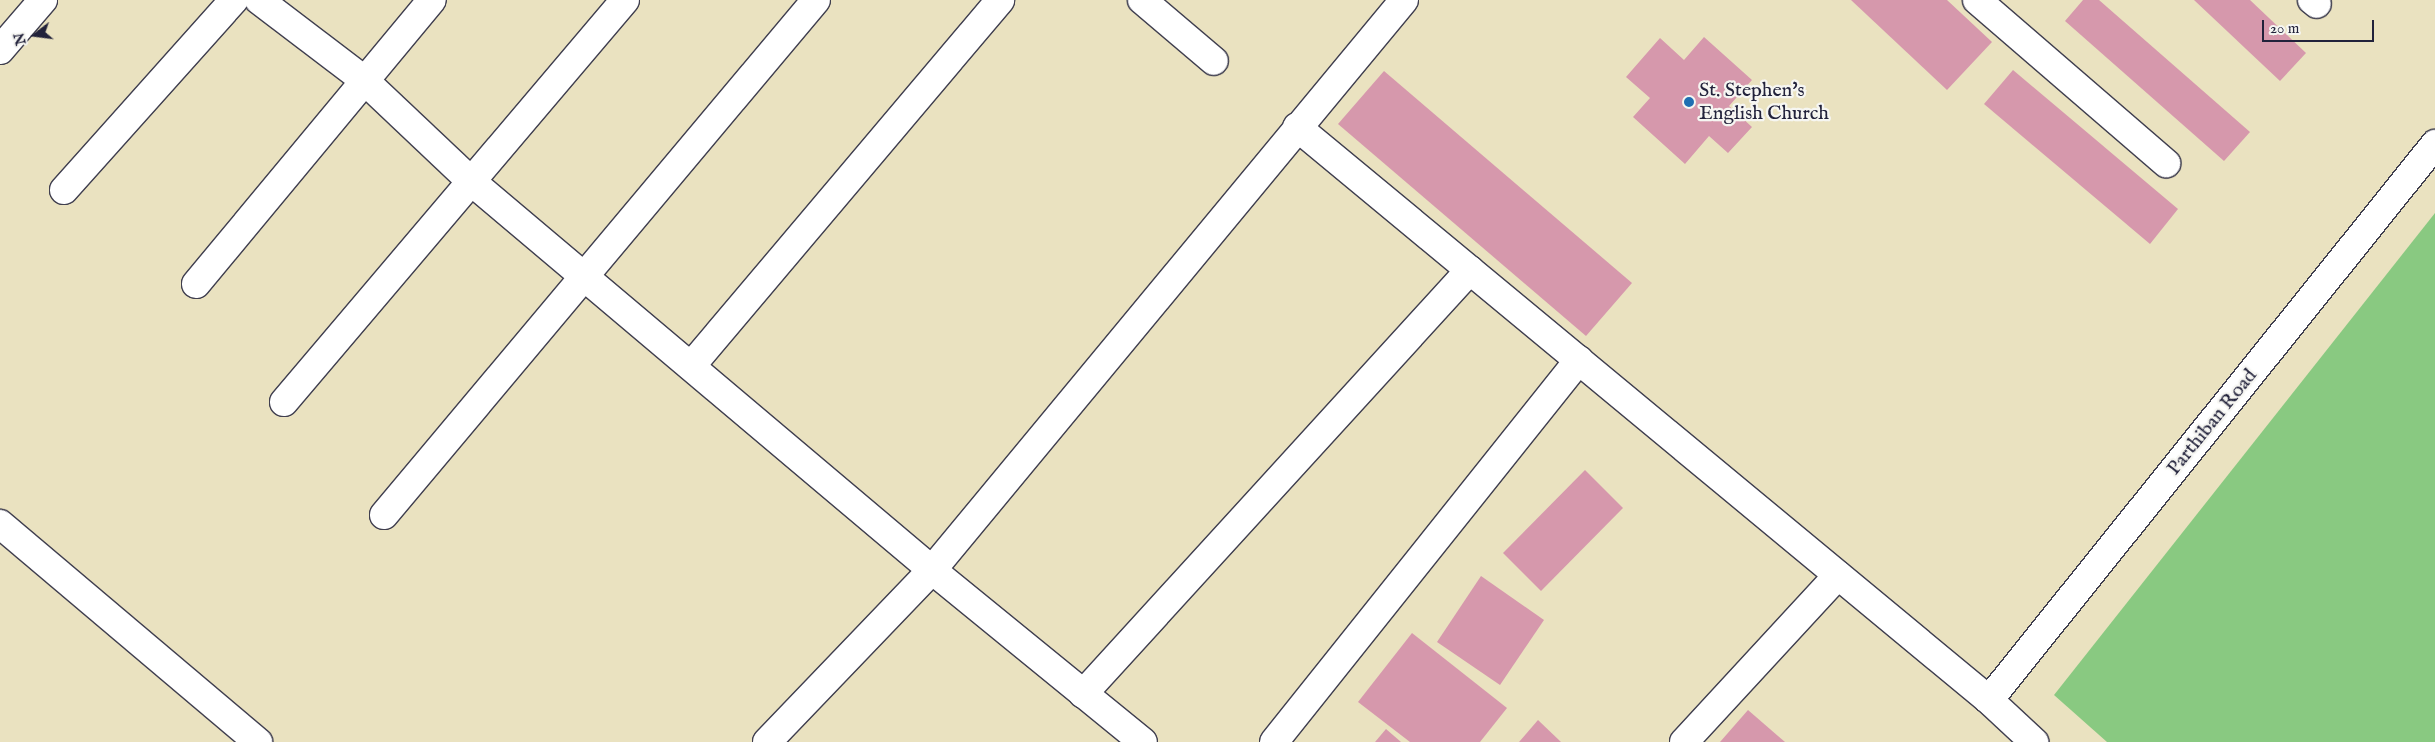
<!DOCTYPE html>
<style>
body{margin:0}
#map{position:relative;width:2435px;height:742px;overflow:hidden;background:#eae2c0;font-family:"IM FELL English",serif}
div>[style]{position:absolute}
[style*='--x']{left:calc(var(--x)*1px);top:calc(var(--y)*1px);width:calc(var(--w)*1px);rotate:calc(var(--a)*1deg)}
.green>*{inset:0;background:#89c981}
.building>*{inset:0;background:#d698ac}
.roads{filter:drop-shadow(1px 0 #403f4f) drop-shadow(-1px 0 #403f4f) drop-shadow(0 1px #403f4f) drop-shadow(0 -1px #403f4f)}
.minor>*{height:28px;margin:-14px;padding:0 14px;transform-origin:14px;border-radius:14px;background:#fff}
.dots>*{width:14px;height:14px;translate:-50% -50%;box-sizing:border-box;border:2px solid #f6f6f2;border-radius:50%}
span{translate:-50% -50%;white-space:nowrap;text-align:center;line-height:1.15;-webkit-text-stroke:4.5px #f6f6f2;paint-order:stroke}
.poi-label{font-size:20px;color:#22223b}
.left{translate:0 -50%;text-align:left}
.street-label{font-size:20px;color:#22223b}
.north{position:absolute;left:10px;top:10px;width:50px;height:50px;-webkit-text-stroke:4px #f6f6f2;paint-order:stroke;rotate:255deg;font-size:14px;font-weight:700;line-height:20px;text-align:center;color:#22223b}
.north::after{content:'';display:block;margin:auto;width:18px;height:22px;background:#22223b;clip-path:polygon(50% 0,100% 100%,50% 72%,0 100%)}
.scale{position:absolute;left:2262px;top:20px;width:112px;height:22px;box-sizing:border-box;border:2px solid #22223b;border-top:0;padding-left:6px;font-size:15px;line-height:18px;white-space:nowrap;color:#22223b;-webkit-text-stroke:4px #f6f6f2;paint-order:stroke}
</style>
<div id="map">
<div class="green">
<i style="clip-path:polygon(2435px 213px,2435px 742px,2107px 742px,2054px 695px)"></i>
</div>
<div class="building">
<i style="clip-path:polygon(1851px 0,1947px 0,1992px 42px,1947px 90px)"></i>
<i style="clip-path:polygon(2083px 0,2099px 0,2250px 132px,2224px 161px,2065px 21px)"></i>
<i style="clip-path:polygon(2194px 0,2250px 0,2306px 53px,2280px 81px)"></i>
<i style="clip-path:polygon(1704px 37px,1752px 80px,1729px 106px,1752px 127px,1728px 153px,1709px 136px,1685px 164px,1633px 117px,1650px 98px,1626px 77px,1660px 38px,1684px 60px)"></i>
<i style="clip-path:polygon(2013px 70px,2178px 209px,2150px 244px,1984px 104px)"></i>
<i style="clip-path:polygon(1384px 71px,1632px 283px,1586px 336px,1338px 124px)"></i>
<i style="clip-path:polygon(1585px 470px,1623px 508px,1541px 591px,1503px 553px)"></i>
<i style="clip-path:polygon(1481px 576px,1544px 620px,1500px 685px,1437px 642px)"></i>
<i style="clip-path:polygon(1412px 633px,1507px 708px,1480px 742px,1410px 742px,1358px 702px)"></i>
<i style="clip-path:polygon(1748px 710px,1785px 742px,1720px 742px)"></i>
<i style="clip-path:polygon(1538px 720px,1561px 742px,1519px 742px)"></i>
<i style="clip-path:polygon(1386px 729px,1401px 742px,1375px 742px)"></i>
</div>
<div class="roads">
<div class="minor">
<i style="--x:259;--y:0;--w:132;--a:37.3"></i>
<i style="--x:364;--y:80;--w:149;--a:43.4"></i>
<i style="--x:472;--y:182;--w:602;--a:40.15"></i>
<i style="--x:932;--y:570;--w:272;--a:39.2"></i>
<i style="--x:1142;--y:0;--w:94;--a:40.3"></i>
<i style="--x:1977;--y:0;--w:250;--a:40.8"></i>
<i style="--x:2312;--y:0;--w:6;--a:39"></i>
<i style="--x:0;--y:50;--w:66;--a:-49.3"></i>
<i style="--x:1297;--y:127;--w:898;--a:39.63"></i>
<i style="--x:1989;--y:700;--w:62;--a:43"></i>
<i style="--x:64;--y:190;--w:255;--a:-48.2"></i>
<i style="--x:196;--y:284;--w:369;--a:-50.3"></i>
<i style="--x:691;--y:366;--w:479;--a:-49.8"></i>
<i style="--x:284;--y:402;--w:527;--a:-49.69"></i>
<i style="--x:384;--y:515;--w:672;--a:-50.01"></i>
<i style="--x:0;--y:524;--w:338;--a:40.2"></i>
<i style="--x:1083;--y:694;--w:574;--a:-47.61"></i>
<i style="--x:1989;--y:700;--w:713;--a:-51.26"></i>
<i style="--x:767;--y:742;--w:238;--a:-46.2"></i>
<i style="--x:932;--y:570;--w:740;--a:-50.37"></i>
<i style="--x:1274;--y:742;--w:489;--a:-51.4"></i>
<i style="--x:1684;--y:742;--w:227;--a:-47.3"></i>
</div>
</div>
<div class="dots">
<i style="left:1689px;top:102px;background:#1f6fb2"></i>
</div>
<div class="poi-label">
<span class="left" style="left:1699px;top:102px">St. Stephen's<br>English Church</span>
</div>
<div class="street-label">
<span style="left:2212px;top:422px;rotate:-51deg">Parthiban Road</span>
</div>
<div class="north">N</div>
<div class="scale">20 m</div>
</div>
